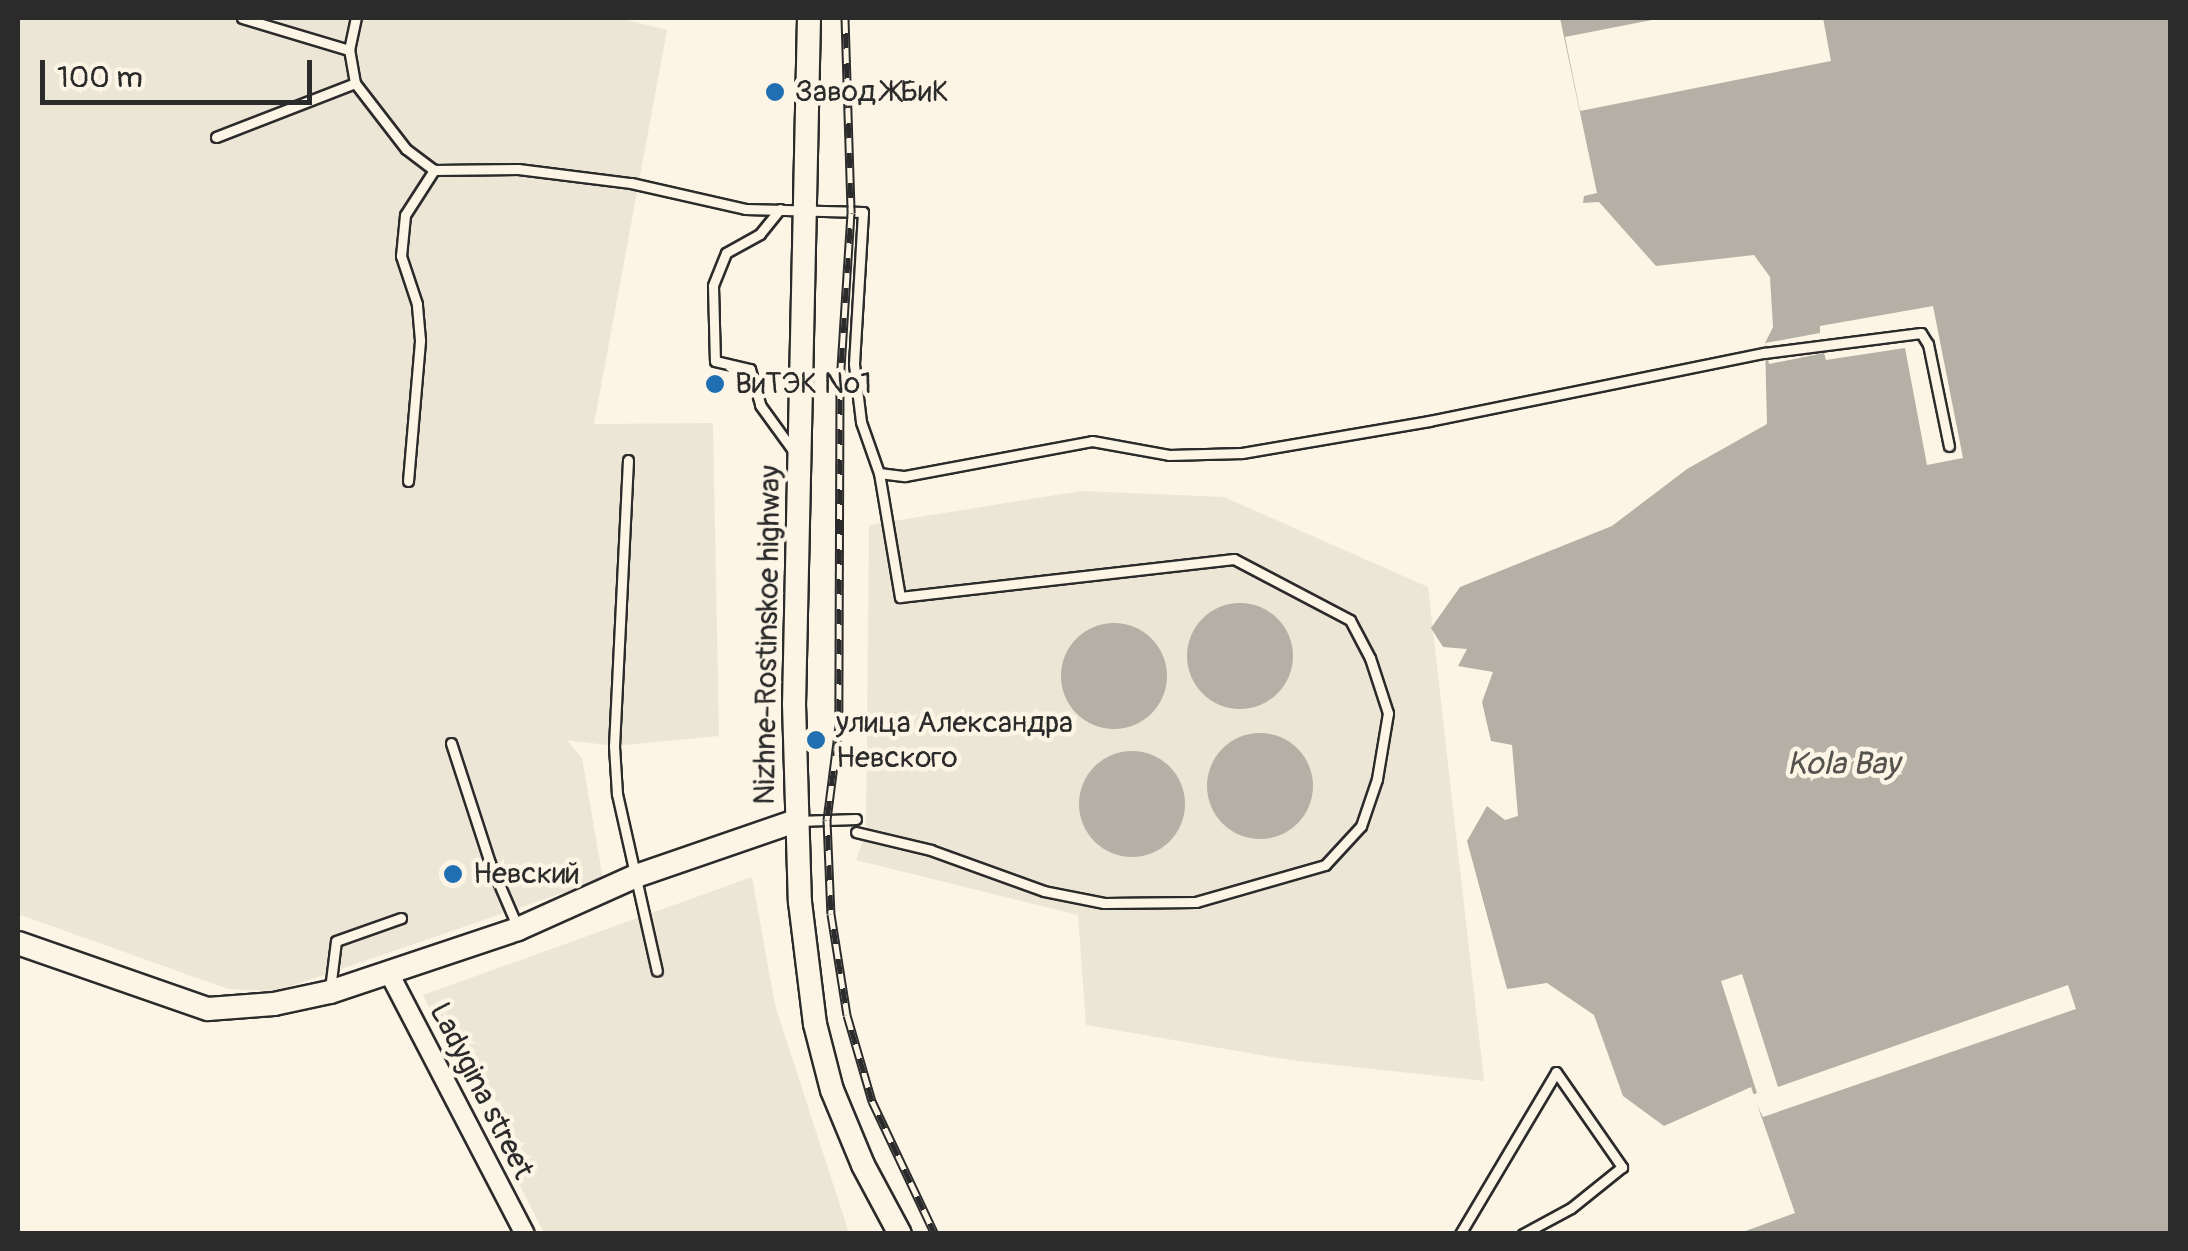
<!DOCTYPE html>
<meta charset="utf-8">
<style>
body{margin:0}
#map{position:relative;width:2188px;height:1251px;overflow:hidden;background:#fcf5e5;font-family:Pangolin,sans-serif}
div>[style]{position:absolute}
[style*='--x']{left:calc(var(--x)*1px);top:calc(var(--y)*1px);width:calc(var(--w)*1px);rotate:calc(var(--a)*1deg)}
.built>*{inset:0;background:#ece6d7}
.water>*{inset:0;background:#b4b0a5}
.round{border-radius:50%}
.pier>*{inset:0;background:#fcf5e5}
.roads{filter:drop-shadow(2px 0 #2b2b2b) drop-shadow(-2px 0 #2b2b2b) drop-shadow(0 2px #2b2b2b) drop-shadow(0 -2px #2b2b2b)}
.lane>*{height:9px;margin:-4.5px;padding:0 4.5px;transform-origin:4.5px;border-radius:4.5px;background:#fcf5e5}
.street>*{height:18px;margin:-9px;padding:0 9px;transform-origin:9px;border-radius:9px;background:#fcf5e5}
.secondary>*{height:22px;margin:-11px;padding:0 11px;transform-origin:11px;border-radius:11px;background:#fcf5e5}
.rail>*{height:9px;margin-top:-4.5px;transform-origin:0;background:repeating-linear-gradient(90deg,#fcf5e5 0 15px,#2b2b2b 0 30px);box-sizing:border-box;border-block:2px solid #2b2b2b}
.dots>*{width:28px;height:28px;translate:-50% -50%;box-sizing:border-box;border:5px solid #fcf5e5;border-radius:50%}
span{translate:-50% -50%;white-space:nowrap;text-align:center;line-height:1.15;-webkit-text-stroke:9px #fcf5e5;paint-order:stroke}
.poi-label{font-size:30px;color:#2b2b2b}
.left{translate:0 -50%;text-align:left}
.street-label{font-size:30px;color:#2b2b2b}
.water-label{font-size:32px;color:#545350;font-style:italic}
.frame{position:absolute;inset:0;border:20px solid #2b2b2b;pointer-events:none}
.scale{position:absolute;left:40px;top:60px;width:272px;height:45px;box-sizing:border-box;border:5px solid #2b2b2b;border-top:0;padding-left:12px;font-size:30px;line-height:35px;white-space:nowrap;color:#2b2b2b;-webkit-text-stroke:8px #fcf5e5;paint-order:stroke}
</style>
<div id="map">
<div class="built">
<i style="clip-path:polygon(18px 18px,618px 18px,667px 30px,594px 424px,713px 423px,719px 736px,614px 746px,567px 740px,582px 758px,603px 879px,277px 991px,228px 989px,18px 914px)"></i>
<i style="clip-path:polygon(1081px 491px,1224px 497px,1428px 587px,1484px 1081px,1290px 1060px,1086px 1025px,1078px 915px,856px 860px,866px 831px,869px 525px)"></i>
<i style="clip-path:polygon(752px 877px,775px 1005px,849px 1233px,544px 1233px,423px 995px)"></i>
</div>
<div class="water">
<i style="clip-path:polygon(1560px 18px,2170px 18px,2170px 1233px,1740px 1233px,1795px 1213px,1751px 1087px,1664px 1126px,1623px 1096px,1594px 1015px,1547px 983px,1507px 989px,1467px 841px,1487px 806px,1505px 820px,1518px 816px,1512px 745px,1491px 741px,1482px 702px,1493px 672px,1458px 666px,1467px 649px,1443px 647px,1431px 628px,1460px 587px,1612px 526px,1687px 469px,1767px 424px,1765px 343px,1773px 327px,1770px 277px,1754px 255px,1656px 266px,1599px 202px,1583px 203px,1584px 196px,1597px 193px)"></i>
<i class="round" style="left:1187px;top:603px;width:106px;height:106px"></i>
<i class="round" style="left:1061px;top:623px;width:106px;height:106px"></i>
<i class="round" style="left:1207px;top:733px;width:106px;height:106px"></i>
<i class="round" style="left:1079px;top:751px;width:106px;height:106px"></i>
</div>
<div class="pier">
<i style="clip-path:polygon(1662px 18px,1823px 18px,1831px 61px,1580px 111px,1565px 37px)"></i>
<i style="clip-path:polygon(1933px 306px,1963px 458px,1927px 465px,1905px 348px,1826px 360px,1824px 353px,1769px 364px,1765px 343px,1820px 333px,1820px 326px)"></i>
<i style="clip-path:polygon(1742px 974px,1778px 1087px,2068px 985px,2076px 1009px,1763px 1117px,1752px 1095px,1757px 1093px,1721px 981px)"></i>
</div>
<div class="roads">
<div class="lane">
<i style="--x:242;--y:18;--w:112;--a:16.7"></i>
<i style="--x:355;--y:83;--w:34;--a:-100"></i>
<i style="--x:349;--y:50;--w:33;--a:-78"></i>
<i style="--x:216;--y:137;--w:149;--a:-21.2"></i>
<i style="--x:355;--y:83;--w:83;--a:52.3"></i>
<i style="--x:406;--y:149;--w:35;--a:37"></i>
<i style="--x:434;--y:170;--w:84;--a:-0.7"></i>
<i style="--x:518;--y:169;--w:114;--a:7.1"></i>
<i style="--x:631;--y:183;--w:117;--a:12.8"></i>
<i style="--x:745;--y:209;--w:118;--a:1.5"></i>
<i style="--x:863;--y:212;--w:152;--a:93.4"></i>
<i style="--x:854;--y:364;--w:58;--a:83.1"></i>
<i style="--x:861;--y:422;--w:54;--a:70.6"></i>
<i style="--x:879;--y:473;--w:126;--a:80.4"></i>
<i style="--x:900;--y:597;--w:336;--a:-6.5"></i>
<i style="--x:1234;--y:559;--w:131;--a:27.7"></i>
<i style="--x:1350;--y:620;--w:43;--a:62.2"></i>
<i style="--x:1370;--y:658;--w:58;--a:71.9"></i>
<i style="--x:1388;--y:713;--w:67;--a:99.5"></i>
<i style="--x:1377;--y:779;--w:50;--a:108.8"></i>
<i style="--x:1361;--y:826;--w:53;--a:132.7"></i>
<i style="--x:1325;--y:865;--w:134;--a:164"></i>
<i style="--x:1196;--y:902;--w:92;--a:179.4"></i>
<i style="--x:1104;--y:903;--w:61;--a:-168.7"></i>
<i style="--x:1044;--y:891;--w:120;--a:-160.1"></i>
<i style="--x:931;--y:850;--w:77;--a:-166.5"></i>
<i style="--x:780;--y:209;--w:32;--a:129"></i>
<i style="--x:760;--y:234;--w:39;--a:151"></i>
<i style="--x:726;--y:253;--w:35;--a:112"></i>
<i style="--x:713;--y:286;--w:75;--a:88.5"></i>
<i style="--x:715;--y:361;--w:36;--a:13"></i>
<i style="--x:750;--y:369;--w:37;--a:74"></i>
<i style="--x:760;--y:405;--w:58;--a:54.1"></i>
<i style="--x:628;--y:460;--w:286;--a:92.8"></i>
<i style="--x:614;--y:746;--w:48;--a:86.4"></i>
<i style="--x:617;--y:794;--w:181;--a:77.3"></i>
<i style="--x:879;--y:473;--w:26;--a:7"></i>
<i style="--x:905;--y:476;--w:190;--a:-10.6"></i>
<i style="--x:1092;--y:441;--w:78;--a:10.3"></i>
<i style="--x:1169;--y:455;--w:73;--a:-1.6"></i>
<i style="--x:1242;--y:453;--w:190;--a:-9.7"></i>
<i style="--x:1429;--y:421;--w:342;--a:-11.5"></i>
<i style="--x:1764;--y:353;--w:158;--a:-7.3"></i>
<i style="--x:1921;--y:333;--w:13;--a:58"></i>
<i style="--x:1928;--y:344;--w:104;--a:78.4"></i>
<i style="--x:408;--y:481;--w:142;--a:-85.1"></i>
<i style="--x:420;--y:340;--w:36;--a:-95"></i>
<i style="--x:417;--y:304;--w:51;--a:-108.4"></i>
<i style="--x:401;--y:256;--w:41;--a:-84.4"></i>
<i style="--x:405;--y:215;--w:54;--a:-57.2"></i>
<i style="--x:451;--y:743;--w:126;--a:72"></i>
<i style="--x:490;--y:863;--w:71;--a:66.7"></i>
<i style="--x:798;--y:821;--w:58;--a:-2"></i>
<i style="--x:330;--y:989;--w:48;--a:-82.9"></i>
<i style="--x:336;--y:941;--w:69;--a:-19.5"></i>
<i style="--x:1460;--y:1234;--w:188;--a:-59.3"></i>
<i style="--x:1556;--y:1072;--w:116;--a:55.2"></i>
<i style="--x:1622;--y:1167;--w:65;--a:141.2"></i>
<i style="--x:1571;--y:1208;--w:55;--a:151.6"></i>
</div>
<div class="street">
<i style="--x:389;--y:973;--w:294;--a:62.5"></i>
</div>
<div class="secondary">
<i style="--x:809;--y:18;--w:686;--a:91.25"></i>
<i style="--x:794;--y:704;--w:198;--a:88.3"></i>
<i style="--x:800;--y:902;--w:123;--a:83"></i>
<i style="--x:815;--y:1024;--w:68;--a:75.6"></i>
<i style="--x:832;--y:1090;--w:81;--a:67.5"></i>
<i style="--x:863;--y:1165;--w:78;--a:61.8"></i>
<i style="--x:18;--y:943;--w:201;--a:19.2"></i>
<i style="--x:208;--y:1009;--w:66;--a:-4.3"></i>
<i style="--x:274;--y:1004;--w:57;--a:-12.1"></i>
<i style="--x:330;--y:992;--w:198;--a:-18.5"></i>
<i style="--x:518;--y:929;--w:129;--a:-24.2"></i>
<i style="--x:636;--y:876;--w:169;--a:-19"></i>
</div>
</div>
<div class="rail">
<i style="--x:845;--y:18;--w:195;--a:88.2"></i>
<i style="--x:851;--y:213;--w:171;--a:93.7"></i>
<i style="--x:840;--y:384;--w:342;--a:90.2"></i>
<i style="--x:839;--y:726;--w:95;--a:97.3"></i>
<i style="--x:827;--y:820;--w:94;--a:87.6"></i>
<i style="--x:831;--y:914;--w:102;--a:81"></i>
<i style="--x:847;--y:1015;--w:90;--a:73.8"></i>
<i style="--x:872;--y:1101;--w:147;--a:64.7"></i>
</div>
<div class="dots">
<i style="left:775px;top:92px;background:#1f6fb2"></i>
<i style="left:715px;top:384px;background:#1f6fb2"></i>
<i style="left:816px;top:740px;background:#1f6fb2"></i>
<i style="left:453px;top:874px;background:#1f6fb2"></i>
</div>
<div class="poi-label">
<span class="left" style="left:795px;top:92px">Завод ЖБиК</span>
<span class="left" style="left:735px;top:384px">ВиТЭК №1</span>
<span class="left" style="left:836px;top:740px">улица Александра<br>Невского</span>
<span class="left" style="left:473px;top:874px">Невский</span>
</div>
<div class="street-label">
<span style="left:768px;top:635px;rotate:-89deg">Nizhne-Rostinskoe highway</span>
<span style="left:481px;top:1091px;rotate:63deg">Ladygina street</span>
</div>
<div class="water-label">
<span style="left:1843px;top:764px">Kola Bay</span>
</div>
<div class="frame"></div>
<div class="scale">100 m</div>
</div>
